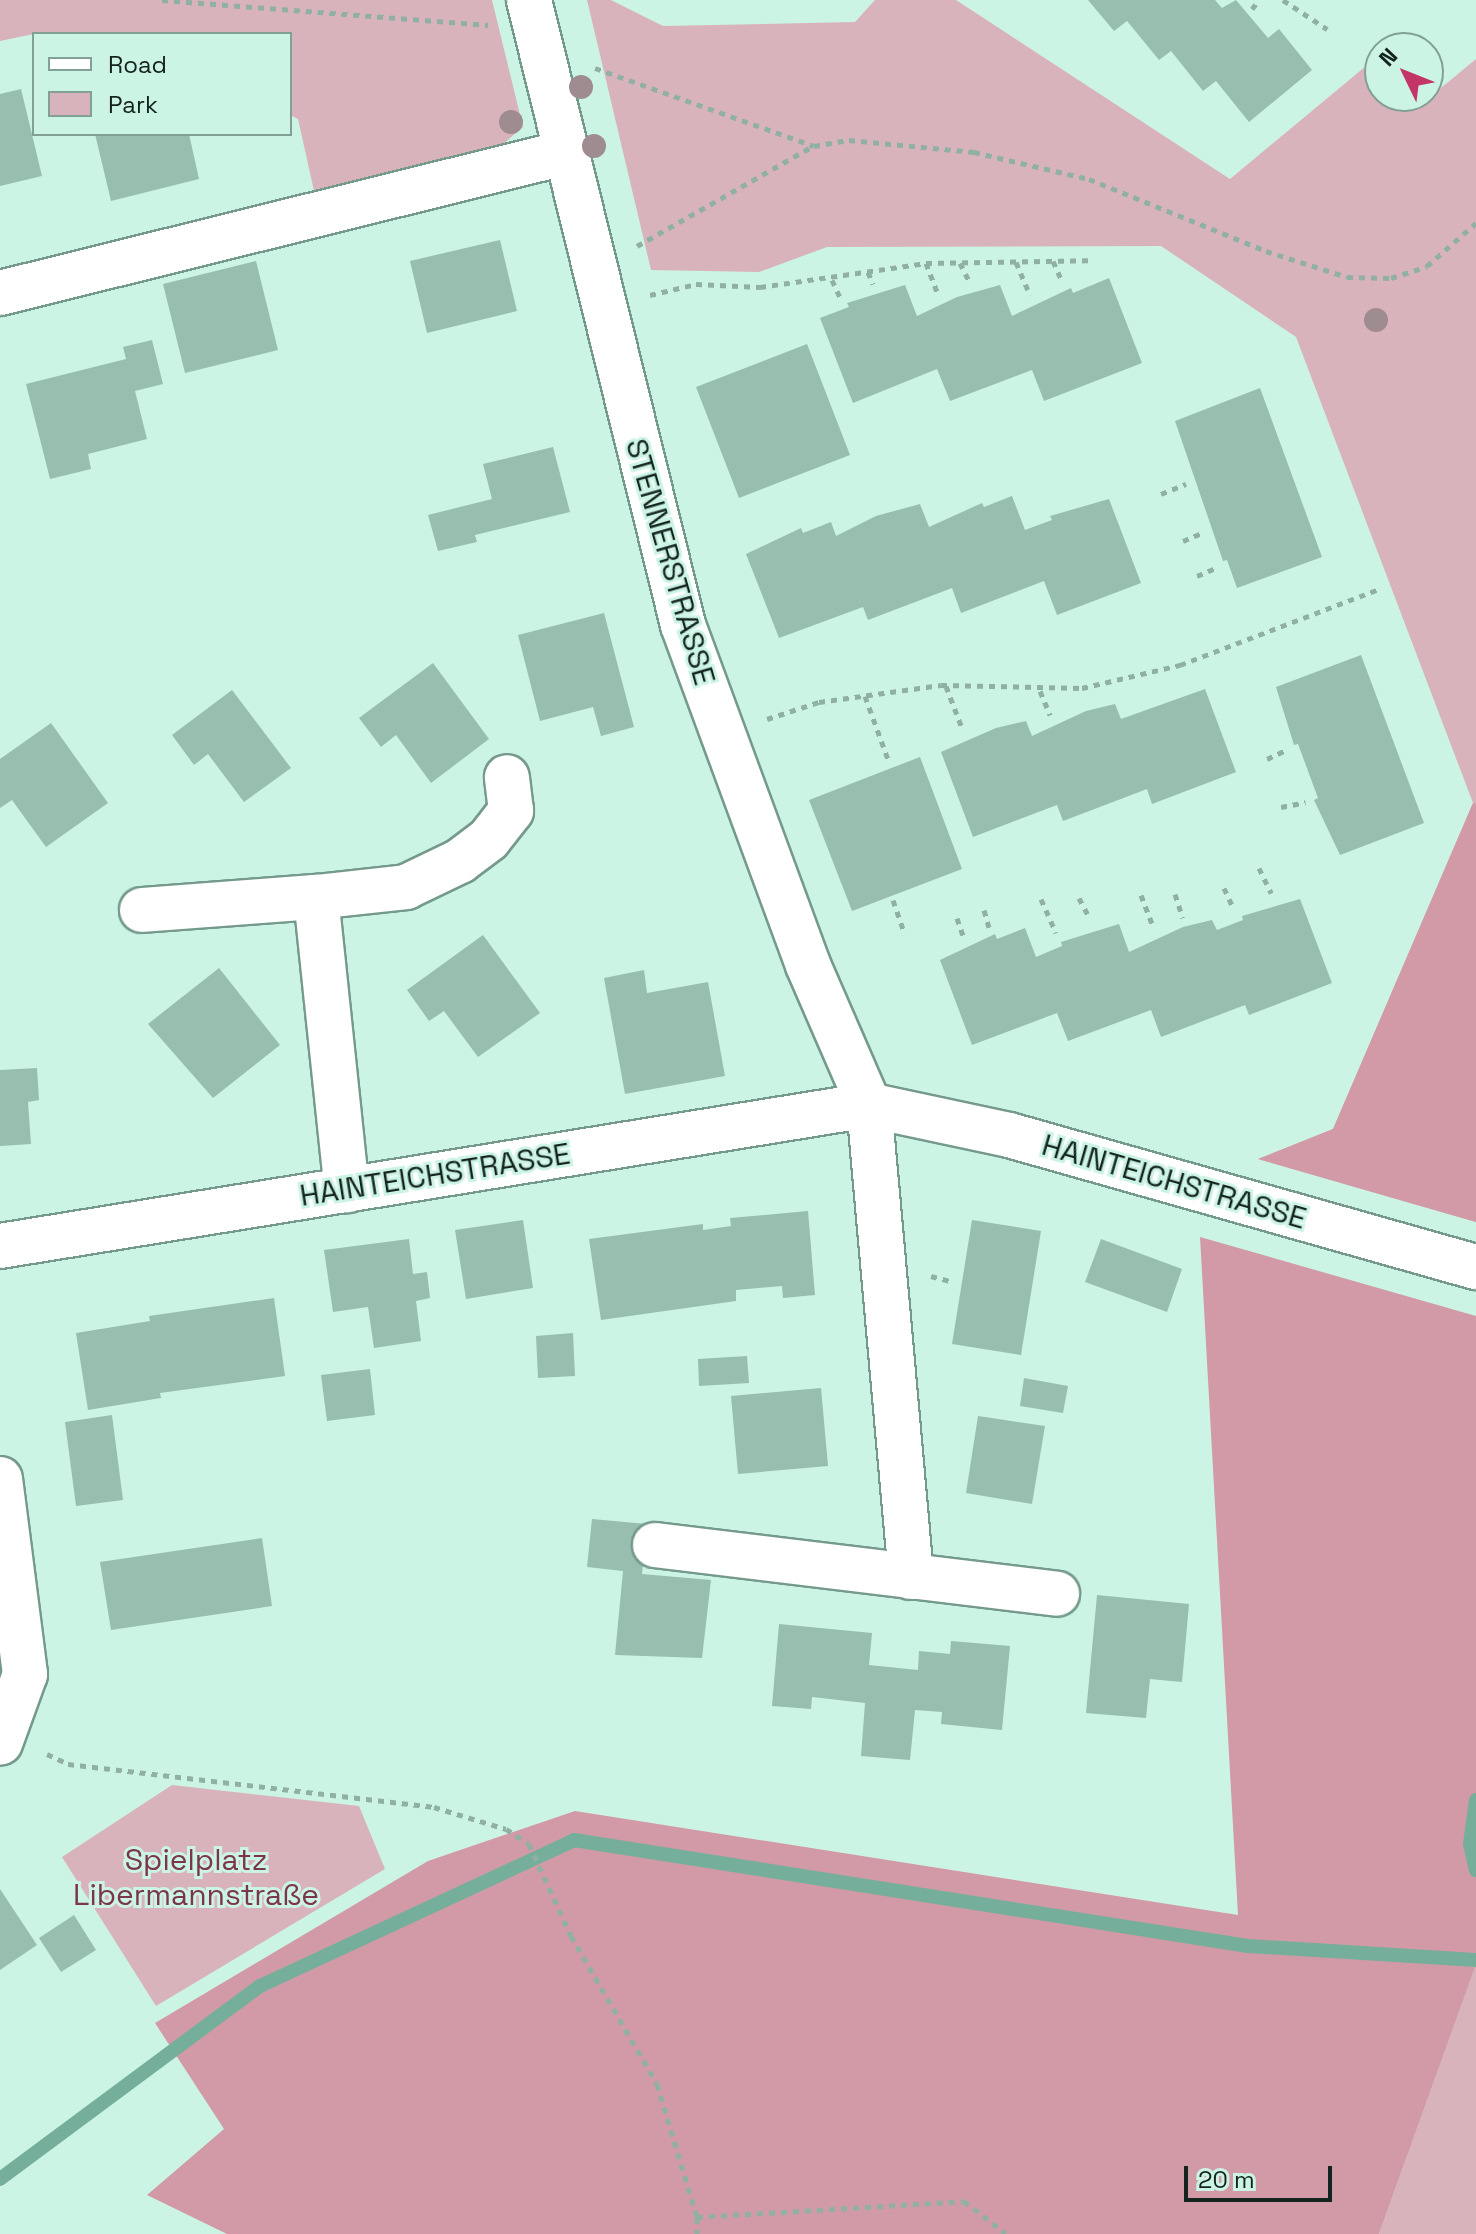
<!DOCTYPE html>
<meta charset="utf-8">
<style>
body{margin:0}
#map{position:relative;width:1476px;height:2234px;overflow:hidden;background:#ccf4e5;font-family:"Space Grotesk",sans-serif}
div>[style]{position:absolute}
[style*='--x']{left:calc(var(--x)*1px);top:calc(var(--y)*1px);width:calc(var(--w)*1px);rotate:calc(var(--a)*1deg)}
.green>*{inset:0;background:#d9b3bb}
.forest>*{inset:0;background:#d29aa6}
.stream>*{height:14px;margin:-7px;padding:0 7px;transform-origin:7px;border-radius:7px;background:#75af9b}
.building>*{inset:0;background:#97beaf}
.path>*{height:5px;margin-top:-2.5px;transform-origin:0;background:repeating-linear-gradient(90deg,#90b0a4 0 6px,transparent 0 12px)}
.roads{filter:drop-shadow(2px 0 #759a8c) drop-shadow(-2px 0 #759a8c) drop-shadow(0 2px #759a8c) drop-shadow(0 -2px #759a8c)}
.minor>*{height:44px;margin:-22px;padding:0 22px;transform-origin:22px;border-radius:22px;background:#fff}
.trees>*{width:24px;height:24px;margin:-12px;border-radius:50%;background:#9f8c90}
span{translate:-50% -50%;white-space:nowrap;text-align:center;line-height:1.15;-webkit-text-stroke:6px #ccf4e5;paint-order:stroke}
.street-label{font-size:30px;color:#14231e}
.park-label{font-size:30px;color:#7b364a}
.legend{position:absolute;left:32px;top:32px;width:260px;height:104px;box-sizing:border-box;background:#ccf4e5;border:2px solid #82a095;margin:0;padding:10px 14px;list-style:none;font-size:24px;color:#14231e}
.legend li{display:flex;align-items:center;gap:16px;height:40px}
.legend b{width:40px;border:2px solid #82a095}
.north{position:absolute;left:1364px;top:32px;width:80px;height:80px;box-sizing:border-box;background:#ccf4e5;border:2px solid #82a095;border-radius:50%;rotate:313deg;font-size:22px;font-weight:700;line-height:32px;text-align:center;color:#14231e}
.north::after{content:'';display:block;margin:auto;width:28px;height:36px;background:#c23566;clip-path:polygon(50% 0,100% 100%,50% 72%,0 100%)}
.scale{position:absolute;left:1184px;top:2166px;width:148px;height:36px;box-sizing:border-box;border:4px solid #14231e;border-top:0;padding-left:10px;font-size:24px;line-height:28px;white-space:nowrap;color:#14231e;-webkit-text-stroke:6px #ccf4e5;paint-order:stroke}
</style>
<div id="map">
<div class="green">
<i style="clip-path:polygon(0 0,492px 0,523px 127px,502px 145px,314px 191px,298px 119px,290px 115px,290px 34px,34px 34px,0 41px)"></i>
<i style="clip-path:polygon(587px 0,611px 0,663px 26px,855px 22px,875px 0,956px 0,1230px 179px,1378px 56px,1380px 96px,1410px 96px,1419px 106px,1476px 59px,1476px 1222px,1258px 1159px,1333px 1129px,1473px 803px,1296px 337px,1161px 246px,827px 247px,759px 272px,651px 270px)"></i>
<i style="clip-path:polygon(172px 1785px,359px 1806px,385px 1869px,156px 2006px,62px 1857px)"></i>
<i style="clip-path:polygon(1476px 1965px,1476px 2234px,1379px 2234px)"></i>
</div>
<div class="forest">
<i style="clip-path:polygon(1473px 803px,1476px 804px,1476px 1222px,1258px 1159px,1333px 1129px)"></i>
<i style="clip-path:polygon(1200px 1237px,1476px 1316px,1476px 1965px,1379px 2234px,227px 2234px,147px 2195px,224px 2129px,155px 2023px,428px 1861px,575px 1811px,1238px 1915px)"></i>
</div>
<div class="stream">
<i style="--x:1476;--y:1800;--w:44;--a:97.8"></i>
<i style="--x:1470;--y:1844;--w:27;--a:77"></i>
<i style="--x:0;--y:2179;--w:324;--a:-36.6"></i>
<i style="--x:260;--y:1986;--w:346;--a:-24.9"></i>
<i style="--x:574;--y:1840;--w:682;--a:8.94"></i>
<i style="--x:1248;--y:1946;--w:228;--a:3.5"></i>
</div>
<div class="building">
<i style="clip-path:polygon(1088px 0,1215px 0,1222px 8px,1236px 0,1268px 38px,1279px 29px,1312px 70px,1249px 122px,1216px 81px,1203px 91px,1171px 51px,1159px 60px,1127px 21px,1114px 31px)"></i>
<i style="clip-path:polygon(21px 89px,42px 176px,0 186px,0 94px)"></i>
<i style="clip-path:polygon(95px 134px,189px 134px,199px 179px,111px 201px)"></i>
<i style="clip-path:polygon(500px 240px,517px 311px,427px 333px,410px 261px)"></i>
<i style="clip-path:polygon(256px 261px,278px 350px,185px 373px,163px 284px)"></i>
<i style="clip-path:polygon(1109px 278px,1142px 363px,1044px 401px,1032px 370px,950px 401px,937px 369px,853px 403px,820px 318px,849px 307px,847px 303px,905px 285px,917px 316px,957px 297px,1000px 285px,1012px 316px,1071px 288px,1073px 293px)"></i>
<i style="clip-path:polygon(152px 340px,163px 384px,135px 391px,147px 439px,88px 454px,91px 469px,50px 479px,26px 384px,126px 359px,123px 347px)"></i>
<i style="clip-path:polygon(807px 344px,850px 455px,739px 498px,696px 387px)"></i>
<i style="clip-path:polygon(1260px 388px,1322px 557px,1237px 588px,1227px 560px,1223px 561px,1175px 421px)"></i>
<i style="clip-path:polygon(553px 447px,570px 512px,475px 535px,477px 542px,438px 551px,428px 515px,492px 499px,483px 464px)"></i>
<i style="clip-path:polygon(1012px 496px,1025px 530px,1052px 520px,1050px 516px,1109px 499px,1141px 583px,1057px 615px,1044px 581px,961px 613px,952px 588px,868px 620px,863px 607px,779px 638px,746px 554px,801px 528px,803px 533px,831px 522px,836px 536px,876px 516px,920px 504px,929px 527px,982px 503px,984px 507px)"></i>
<i style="clip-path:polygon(604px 613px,634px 727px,601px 736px,593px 707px,540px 721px,518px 635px)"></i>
<i style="clip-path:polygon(1361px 655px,1424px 823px,1340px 855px,1314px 800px,1318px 798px,1298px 744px,1294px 745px,1276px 687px)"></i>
<i style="clip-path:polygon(433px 663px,489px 739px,431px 783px,396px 735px,381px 747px,359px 718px)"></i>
<i style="clip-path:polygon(1205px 689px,1236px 772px,1152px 804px,1147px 789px,1063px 821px,1057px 805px,973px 837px,941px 752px,996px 728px,1026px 721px,1032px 736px,1086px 711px,1115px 704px,1121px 719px)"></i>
<i style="clip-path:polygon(232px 690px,291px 768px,244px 802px,208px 754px,194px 765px,172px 735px)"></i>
<i style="clip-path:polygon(51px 723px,108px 803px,46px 847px,12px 800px,0 808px,0 759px)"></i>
<i style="clip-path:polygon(920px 757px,962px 869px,852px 911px,809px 800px)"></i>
<i style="clip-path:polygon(1300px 899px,1332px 983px,1249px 1015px,1245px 1005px,1161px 1037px,1151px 1010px,1068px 1041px,1057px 1013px,972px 1045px,940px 960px,995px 934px,997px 939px,1025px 928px,1036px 957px,1062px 946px,1061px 942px,1119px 924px,1129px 952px,1183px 927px,1212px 920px,1217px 930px,1243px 920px,1242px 916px)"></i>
<i style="clip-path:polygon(483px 935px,540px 1013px,478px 1057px,444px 1011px,429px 1021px,407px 990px)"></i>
<i style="clip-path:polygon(219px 968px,280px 1045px,213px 1098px,148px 1024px)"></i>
<i style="clip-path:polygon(644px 970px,647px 993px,708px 982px,725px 1076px,625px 1094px,604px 978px)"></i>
<i style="clip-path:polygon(37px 1068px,39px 1100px,28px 1102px,31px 1144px,0 1146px,0 1070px)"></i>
<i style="clip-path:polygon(808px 1211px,815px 1295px,783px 1298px,782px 1286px,736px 1290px,736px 1301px,601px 1320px,589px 1239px,703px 1224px,703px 1230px,731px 1226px,730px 1218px)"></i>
<i style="clip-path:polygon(523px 1220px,533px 1288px,466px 1299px,455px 1230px)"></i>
<i style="clip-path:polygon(972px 1220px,1041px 1231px,1021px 1355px,952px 1344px)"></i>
<i style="clip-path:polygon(409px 1239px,413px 1274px,427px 1272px,430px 1298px,416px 1301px,421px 1341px,374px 1348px,368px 1307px,333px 1312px,324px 1250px)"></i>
<i style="clip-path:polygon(1101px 1239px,1182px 1269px,1167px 1312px,1085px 1282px)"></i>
<i style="clip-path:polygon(274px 1298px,285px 1376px,160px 1393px,161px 1398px,88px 1410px,76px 1333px,150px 1321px,149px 1316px)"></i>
<i style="clip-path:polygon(573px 1333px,575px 1376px,538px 1378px,536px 1336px)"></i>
<i style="clip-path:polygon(747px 1356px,749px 1383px,699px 1386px,698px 1359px)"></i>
<i style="clip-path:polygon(370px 1369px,375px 1415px,327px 1421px,321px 1375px)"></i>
<i style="clip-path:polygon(1024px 1378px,1068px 1386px,1063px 1413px,1020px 1406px)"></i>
<i style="clip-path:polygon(821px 1388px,828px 1466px,738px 1474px,731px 1396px)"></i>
<i style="clip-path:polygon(112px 1415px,123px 1500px,76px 1506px,65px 1422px)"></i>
<i style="clip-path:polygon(978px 1416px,1045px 1426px,1032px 1504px,966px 1493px)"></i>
<i style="clip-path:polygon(592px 1519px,647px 1524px,642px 1574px,711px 1580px,702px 1658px,615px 1655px,623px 1571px,587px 1567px)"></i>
<i style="clip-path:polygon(262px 1538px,272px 1606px,111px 1630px,100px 1562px)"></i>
<i style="clip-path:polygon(1097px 1595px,1189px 1604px,1182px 1682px,1150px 1679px,1146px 1718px,1086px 1713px)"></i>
<i style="clip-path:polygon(779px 1624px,872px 1633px,869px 1665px,918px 1670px,919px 1651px,950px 1654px,951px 1641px,1010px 1646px,1002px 1730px,941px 1724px,942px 1712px,915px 1710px,910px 1760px,861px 1756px,865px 1703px,812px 1697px,811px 1709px,772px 1706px)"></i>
<i style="clip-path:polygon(0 1889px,37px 1945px,0 1970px)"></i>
<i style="clip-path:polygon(74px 1915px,96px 1950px,61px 1972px,39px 1938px)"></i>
</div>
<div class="path">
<i style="--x:162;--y:0;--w:327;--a:4.4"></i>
<i style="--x:1283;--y:0;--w:53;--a:33.4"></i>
<i style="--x:1252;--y:9;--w:11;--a:-52"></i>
<i style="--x:595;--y:68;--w:232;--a:19.6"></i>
<i style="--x:814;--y:146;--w:36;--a:-10"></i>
<i style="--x:849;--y:140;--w:126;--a:5.5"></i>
<i style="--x:974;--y:152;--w:118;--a:13.2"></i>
<i style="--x:1089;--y:179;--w:191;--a:22.1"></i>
<i style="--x:1266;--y:251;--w:85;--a:17.8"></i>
<i style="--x:1347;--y:277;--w:44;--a:1.3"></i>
<i style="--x:1391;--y:278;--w:38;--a:-18"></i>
<i style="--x:1427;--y:266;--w:65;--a:-41.3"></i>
<i style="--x:637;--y:246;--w:202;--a:-29.6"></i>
<i style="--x:1053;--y:261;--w:22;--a:66"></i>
<i style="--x:1016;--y:262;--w:36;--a:67"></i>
<i style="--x:926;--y:263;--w:34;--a:69"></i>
<i style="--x:960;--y:263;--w:22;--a:63"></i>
<i style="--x:868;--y:272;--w:13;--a:67"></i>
<i style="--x:832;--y:280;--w:19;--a:65"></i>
<i style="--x:650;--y:295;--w:47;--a:-13.4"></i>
<i style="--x:696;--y:284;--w:64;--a:2.7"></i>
<i style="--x:760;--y:287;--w:168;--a:-8.2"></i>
<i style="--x:926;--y:263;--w:164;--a:-1"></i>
<i style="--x:1161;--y:494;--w:27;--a:-22"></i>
<i style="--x:1183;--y:541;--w:23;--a:-23"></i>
<i style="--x:1197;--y:576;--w:21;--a:-23"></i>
<i style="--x:946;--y:686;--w:45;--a:69.1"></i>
<i style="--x:1040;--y:691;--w:26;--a:67"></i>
<i style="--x:865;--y:696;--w:70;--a:70"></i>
<i style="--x:767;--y:719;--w:55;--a:-18.1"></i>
<i style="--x:819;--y:702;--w:123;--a:-7.9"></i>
<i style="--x:941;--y:685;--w:141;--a:1.2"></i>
<i style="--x:1082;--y:688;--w:101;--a:-13.2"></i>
<i style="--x:1180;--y:665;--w:213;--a:-20.9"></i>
<i style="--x:1267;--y:759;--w:23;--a:-25"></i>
<i style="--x:1281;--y:807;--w:25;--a:-11"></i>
<i style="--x:1259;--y:868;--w:28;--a:64"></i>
<i style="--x:1224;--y:888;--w:23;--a:65"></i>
<i style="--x:1175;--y:894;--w:25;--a:72"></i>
<i style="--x:1141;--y:895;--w:34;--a:69"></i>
<i style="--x:1079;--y:898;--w:24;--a:62"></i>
<i style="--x:1041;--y:899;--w:37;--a:66"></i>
<i style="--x:893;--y:900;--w:36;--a:71"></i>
<i style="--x:984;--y:910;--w:19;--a:74"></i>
<i style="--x:957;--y:918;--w:21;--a:71"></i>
<i style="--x:931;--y:1276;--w:23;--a:15"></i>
<i style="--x:47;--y:1754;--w:23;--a:25"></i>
<i style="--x:68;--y:1764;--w:369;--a:6.7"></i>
<i style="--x:434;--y:1807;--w:75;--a:17"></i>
<i style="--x:506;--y:1829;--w:27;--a:33"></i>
<i style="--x:529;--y:1844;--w:101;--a:65.5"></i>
<i style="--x:571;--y:1936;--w:171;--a:59.8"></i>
<i style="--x:657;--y:2084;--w:139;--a:73.3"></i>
<i style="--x:697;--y:2217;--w:17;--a:90"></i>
<i style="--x:697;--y:2217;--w:267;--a:-3.4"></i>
<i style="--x:964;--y:2201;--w:53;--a:38.2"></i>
</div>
<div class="roads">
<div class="minor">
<i style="--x:529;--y:0;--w:644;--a:76.16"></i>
<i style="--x:683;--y:625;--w:362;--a:69.8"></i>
<i style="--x:808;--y:965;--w:153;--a:66.5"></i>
<i style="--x:869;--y:1105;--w:474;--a:84.9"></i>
<i style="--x:0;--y:293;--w:581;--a:-13.94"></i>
<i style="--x:316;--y:897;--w:91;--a:-6.3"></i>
<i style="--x:406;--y:887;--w:60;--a:-25.7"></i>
<i style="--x:460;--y:861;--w:36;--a:-37"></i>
<i style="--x:489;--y:839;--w:36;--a:-52"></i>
<i style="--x:511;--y:811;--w:34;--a:-97"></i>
<i style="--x:142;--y:910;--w:174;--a:-4.3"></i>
<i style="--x:316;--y:897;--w:295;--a:84"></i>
<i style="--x:0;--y:1246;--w:880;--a:-9.22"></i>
<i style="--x:869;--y:1105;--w:143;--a:12.1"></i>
<i style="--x:1009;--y:1135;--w:485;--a:15.8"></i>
<i style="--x:0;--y:1479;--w:197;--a:82.7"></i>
<i style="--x:25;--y:1674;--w:73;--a:109.9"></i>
<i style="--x:655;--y:1545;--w:405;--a:6.9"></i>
</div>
</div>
<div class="trees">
<i style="left:581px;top:87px"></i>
<i style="left:511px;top:122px"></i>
<i style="left:594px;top:146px"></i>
<i style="left:1376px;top:320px"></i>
</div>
<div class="street-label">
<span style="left:670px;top:562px;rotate:74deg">STENNERSTRASSE</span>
<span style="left:435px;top:1175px;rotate:-9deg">HAINTEICHSTRASSE</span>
<span style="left:1174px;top:1182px;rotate:16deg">HAINTEICHSTRASSE</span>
</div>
<div class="park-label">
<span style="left:196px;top:1877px">Spielplatz<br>Libermannstraße</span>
</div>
<ul class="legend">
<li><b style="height:10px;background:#fff"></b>Road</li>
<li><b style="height:22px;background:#d9b3bb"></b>Park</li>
</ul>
<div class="north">N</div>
<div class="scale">20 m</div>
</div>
